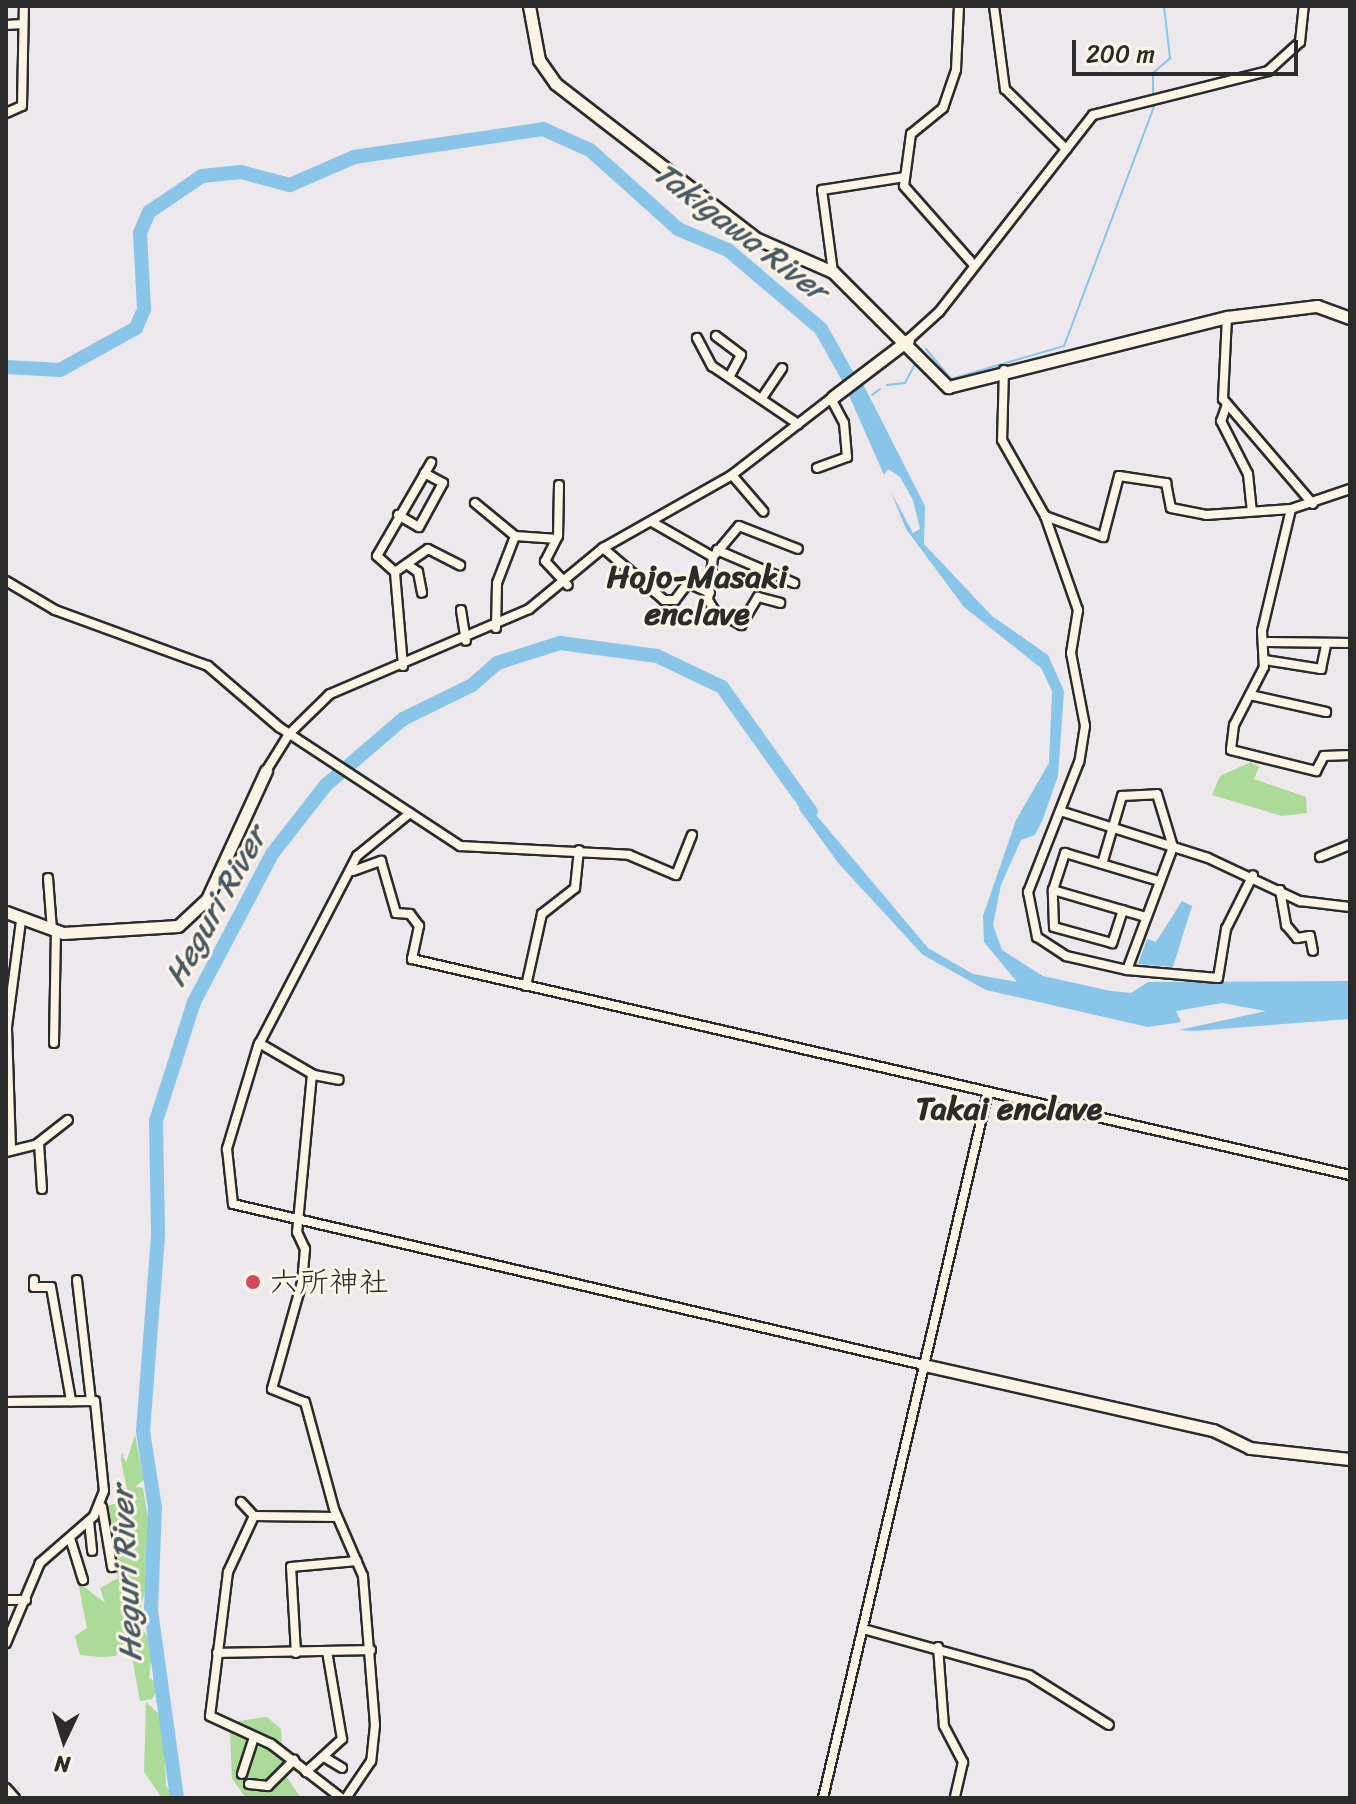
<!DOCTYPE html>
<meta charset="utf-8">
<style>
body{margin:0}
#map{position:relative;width:1356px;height:1804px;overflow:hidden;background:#ece8eb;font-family:Sriracha,"Klee One",sans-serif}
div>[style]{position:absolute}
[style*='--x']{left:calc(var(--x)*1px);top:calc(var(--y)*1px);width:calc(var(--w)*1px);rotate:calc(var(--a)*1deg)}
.green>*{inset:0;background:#abda99}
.water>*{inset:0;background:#89c5e9}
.stream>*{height:2px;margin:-1px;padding:0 1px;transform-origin:1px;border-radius:1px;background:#89c5e9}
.river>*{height:14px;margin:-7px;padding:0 7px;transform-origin:7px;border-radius:7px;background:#89c5e9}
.roads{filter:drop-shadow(2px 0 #2b2b2b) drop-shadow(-2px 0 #2b2b2b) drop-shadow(0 2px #2b2b2b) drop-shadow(0 -2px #2b2b2b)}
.minor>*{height:8px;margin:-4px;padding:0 4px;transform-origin:4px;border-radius:4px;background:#fcf5e5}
.tertiary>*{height:11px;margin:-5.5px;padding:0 5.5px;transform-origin:5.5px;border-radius:5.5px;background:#fcf5e5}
.dots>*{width:22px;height:22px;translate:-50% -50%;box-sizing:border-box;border:4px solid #fcf5e5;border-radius:50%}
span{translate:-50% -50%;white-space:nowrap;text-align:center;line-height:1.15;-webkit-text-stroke:6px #fcf5e5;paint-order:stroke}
.poi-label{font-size:30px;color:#2b2b2b}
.left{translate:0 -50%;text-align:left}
.water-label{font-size:32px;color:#475964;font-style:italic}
.neighbourhood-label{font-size:32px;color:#2b2b2b;font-weight:700}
.frame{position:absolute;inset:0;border:8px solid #2b2b2b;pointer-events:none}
.north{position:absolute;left:24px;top:1700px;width:80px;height:80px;-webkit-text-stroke:6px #fcf5e5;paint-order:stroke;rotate:184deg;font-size:22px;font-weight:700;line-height:32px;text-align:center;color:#2b2b2b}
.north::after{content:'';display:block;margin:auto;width:28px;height:36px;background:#2b2b2b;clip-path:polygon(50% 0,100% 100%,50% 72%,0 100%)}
.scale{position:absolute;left:1072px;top:40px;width:226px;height:36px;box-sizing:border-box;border:4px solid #2b2b2b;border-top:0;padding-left:10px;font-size:24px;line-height:28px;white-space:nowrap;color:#2b2b2b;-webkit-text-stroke:6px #fcf5e5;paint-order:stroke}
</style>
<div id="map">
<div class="green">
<i style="clip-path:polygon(1251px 762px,1259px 767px,1254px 779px,1306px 797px,1307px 813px,1282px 816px,1212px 795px,1220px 776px)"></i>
<i style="clip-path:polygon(135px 1435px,144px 1480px,135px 1487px,143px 1488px,154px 1556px,137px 1622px,153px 1644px,149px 1678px,160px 1684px,152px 1699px,140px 1701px,128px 1635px,116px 1656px,101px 1657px,80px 1655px,75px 1636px,87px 1628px,78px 1582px,105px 1603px,100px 1588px,118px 1578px,105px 1506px,138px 1499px,128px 1495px,121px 1460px,122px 1452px,126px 1463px)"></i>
<i style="clip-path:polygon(146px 1702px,163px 1718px,166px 1786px,175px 1798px,162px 1798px,144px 1772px)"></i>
<i style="clip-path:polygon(267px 1717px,281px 1729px,284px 1773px,301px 1798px,246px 1798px,232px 1779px,230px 1734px,239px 1721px)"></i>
</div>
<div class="water">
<i style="clip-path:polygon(861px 380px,925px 506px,924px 544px,992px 616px,1048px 655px,1064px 691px,1058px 776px,1043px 819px,1035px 835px,1021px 840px,1001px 885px,993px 925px,1002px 950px,1043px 976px,1111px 991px,1131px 993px,1148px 982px,1350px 981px,1350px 1019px,1193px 1031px,1179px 1030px,1266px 1011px,1222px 1003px,1176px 1011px,1181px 1022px,1148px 1027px,986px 990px,923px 955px,839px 864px,799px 809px,801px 797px,928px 948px,973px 974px,1017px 982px,984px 942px,983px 916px,1016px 820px,1049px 763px,1052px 691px,1041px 668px,964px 607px,906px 529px,891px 492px,913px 533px,920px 529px,913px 500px,900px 477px,888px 469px,884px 475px,847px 391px)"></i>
<i style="clip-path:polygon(1182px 901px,1192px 906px,1173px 967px,1138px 964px,1147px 939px,1156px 942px)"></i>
</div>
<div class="stream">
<i style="--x:1153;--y:95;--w:22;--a:-90"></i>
<i style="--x:1153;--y:73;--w:23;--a:-41"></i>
<i style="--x:1170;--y:58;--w:52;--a:-96.6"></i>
<i style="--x:926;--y:349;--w:39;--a:50"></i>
<i style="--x:951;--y:379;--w:118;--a:-16.3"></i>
<i style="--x:1064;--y:346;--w:259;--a:-69.4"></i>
<i style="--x:887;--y:385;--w:18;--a:-6"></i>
<i style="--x:905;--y:383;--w:24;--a:-62"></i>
<i style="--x:872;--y:395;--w:10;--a:-37"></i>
</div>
<div class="river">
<i style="--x:6;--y:367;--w:54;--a:3.2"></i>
<i style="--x:60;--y:370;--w:87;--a:-28.9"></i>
<i style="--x:136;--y:328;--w:21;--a:-67"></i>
<i style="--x:144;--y:309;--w:76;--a:-93"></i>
<i style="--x:140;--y:233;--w:23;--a:-67"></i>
<i style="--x:149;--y:212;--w:64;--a:-34.2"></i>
<i style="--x:202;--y:176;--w:39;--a:-6"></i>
<i style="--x:241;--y:172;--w:51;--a:14.9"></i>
<i style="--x:290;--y:185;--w:70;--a:-23.6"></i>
<i style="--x:354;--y:157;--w:191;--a:-8.4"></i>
<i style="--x:543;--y:129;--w:51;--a:24.1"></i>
<i style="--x:590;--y:150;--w:118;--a:41.9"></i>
<i style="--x:678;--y:229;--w:54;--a:22.8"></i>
<i style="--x:728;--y:250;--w:122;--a:40.3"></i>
<i style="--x:821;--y:329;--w:73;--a:60.6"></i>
<i style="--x:177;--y:1798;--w:190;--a:-97.9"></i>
<i style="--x:151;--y:1610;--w:102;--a:-87.8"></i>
<i style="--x:155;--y:1508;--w:78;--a:-98.9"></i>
<i style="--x:143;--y:1431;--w:198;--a:-85.6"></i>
<i style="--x:158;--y:1234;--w:113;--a:-91"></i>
<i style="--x:156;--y:1121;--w:125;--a:-72.3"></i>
<i style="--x:194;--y:1002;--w:167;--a:-62.2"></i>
<i style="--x:272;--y:854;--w:88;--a:-52"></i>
<i style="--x:326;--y:785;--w:101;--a:-40.6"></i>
<i style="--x:403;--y:719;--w:77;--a:-26.2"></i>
<i style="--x:472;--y:685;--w:33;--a:-41"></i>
<i style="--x:497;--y:663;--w:66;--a:-17.6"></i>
<i style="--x:560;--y:643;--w:98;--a:7.6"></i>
<i style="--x:657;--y:656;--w:72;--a:25.5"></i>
<i style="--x:722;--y:687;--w:153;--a:54.5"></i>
</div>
<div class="roads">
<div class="minor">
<i style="--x:959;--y:6;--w:64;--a:92.7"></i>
<i style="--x:956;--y:70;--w:40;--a:108.9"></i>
<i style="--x:943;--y:108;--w:41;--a:140.9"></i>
<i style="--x:911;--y:134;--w:52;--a:97.7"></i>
<i style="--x:904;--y:186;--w:106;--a:48.5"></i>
<i style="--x:994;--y:6;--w:84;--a:82.5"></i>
<i style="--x:1005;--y:89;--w:86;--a:44.5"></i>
<i style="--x:6;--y:25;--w:17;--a:-3"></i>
<i style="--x:6;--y:113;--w:17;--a:-24"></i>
<i style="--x:22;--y:106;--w:100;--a:-88.9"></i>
<i style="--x:833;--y:272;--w:83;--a:-97.6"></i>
<i style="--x:822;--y:190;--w:84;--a:-8.9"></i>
<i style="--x:1227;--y:317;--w:82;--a:92.8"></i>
<i style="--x:1223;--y:399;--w:138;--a:49.4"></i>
<i style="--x:716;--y:336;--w:31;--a:37"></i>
<i style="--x:741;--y:355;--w:24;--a:118"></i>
<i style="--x:697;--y:338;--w:32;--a:62"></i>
<i style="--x:712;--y:366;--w:104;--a:34"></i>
<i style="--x:908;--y:340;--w:42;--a:-42.1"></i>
<i style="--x:939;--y:312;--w:250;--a:-52"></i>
<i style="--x:1093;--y:115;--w:180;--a:-14.1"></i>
<i style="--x:1268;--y:71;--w:43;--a:-42.2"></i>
<i style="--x:1300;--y:42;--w:36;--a:-84"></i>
<i style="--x:1004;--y:370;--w:70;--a:91.6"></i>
<i style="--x:1002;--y:440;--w:87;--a:60.5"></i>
<i style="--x:1045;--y:516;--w:100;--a:70.7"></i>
<i style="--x:1078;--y:610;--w:44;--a:99.2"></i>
<i style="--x:1071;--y:653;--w:74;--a:79.1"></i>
<i style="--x:1085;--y:726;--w:36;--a:99"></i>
<i style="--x:1079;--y:762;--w:140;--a:111.4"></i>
<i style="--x:1028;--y:892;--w:46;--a:78.7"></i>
<i style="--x:1037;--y:937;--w:35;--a:33"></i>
<i style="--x:1066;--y:956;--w:63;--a:12.9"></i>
<i style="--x:1127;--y:970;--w:91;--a:5"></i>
<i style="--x:1218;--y:978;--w:50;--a:-80.7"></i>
<i style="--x:1226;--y:929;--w:60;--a:-63.4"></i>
<i style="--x:762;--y:398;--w:36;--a:-56"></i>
<i style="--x:1227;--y:404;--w:18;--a:109"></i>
<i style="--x:1221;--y:421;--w:59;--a:63"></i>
<i style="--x:1248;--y:474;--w:36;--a:84"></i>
<i style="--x:817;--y:468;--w:32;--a:-20"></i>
<i style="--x:847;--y:457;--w:34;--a:-95"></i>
<i style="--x:844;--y:423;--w:27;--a:-118"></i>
<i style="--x:732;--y:475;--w:48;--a:49.3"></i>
<i style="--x:559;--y:485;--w:51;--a:91.1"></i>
<i style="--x:558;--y:536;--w:28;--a:117"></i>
<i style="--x:545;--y:561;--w:33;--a:47"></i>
<i style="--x:475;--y:503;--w:52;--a:39.5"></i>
<i style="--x:515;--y:536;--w:39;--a:4"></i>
<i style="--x:1291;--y:509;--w:125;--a:103.4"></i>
<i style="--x:1262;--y:631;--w:36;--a:87"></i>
<i style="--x:1264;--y:667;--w:65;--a:117.3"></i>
<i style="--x:1234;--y:725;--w:25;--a:97"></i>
<i style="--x:1231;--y:750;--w:88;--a:13.9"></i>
<i style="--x:1316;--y:771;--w:17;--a:-62"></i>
<i style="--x:1324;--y:756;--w:26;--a:-2"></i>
<i style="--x:398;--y:515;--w:24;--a:30"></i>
<i style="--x:419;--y:527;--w:50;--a:-61.4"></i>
<i style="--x:443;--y:483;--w:21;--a:-152"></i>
<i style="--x:1045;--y:516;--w:62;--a:19.9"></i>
<i style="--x:1103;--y:537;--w:63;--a:-75.3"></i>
<i style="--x:1119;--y:476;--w:48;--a:8.5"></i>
<i style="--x:1166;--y:483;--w:25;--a:79"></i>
<i style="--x:1171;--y:508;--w:36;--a:11"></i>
<i style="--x:1206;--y:515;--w:85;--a:-4"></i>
<i style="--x:1291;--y:509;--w:62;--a:-18.7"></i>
<i style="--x:652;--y:522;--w:70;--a:29.8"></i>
<i style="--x:713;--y:557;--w:43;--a:96.6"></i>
<i style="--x:708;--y:600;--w:13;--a:58"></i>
<i style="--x:715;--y:611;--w:30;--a:28"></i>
<i style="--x:741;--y:625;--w:33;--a:-59"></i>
<i style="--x:758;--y:597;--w:23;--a:15"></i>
<i style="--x:603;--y:548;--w:80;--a:40.4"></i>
<i style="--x:664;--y:600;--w:11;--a:0"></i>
<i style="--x:675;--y:600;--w:21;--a:-53"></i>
<i style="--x:688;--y:583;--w:24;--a:24"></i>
<i style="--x:717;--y:550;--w:84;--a:23.2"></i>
<i style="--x:713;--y:557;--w:40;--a:-50"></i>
<i style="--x:739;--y:526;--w:63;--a:21.3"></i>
<i style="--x:408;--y:565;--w:12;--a:35"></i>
<i style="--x:418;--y:572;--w:21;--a:79"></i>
<i style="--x:395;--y:572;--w:40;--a:-34.9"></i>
<i style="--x:428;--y:549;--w:36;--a:27"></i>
<i style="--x:6;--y:581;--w:57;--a:30.6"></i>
<i style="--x:55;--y:610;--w:163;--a:20.1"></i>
<i style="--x:208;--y:666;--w:94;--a:40.7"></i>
<i style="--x:279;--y:727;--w:217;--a:33.3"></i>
<i style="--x:460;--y:846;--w:169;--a:3"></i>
<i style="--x:629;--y:855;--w:51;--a:23.1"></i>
<i style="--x:676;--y:875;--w:43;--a:-68.2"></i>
<i style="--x:461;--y:610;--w:31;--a:81"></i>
<i style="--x:496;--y:628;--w:45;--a:-88.7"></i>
<i style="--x:497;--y:583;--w:50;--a:-69"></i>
<i style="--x:1268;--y:642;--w:82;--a:0.7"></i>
<i style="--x:1265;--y:660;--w:57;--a:9.1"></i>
<i style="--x:1321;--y:669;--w:24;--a:-78"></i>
<i style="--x:403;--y:666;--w:94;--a:-94.9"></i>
<i style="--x:395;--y:572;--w:24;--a:-138"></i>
<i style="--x:377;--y:556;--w:108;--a:-59.9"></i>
<i style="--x:1250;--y:695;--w:78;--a:12.6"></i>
<i style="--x:266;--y:771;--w:44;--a:-58.1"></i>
<i style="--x:289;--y:734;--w:57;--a:-44.3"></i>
<i style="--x:330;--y:694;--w:216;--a:-23.1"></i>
<i style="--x:529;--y:609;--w:96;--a:-39.5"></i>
<i style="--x:603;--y:548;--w:148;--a:-29.5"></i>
<i style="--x:732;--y:475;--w:128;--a:-37.7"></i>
<i style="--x:1060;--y:811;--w:155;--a:17.6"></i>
<i style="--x:1208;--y:858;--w:102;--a:25.1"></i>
<i style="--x:1300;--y:901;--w:50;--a:6.8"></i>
<i style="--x:410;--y:813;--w:68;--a:140.9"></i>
<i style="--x:357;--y:856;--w:214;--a:117.5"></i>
<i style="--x:258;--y:1046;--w:108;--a:106.8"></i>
<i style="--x:227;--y:1149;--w:55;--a:83.8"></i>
<i style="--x:233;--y:1204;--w:710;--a:13.12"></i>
<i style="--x:1320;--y:857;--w:32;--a:-22"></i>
<i style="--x:1102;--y:864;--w:71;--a:-73.6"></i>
<i style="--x:1122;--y:796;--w:35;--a:-3"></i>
<i style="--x:1157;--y:794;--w:55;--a:73.2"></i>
<i style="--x:1173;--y:847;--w:131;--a:110.5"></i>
<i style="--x:353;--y:871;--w:30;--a:-20"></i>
<i style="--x:381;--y:861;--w:54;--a:73.9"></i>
<i style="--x:396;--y:913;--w:14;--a:4"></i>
<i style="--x:410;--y:914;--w:15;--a:53"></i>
<i style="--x:419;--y:926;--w:34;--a:102"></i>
<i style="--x:412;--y:959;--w:963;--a:12.97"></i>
<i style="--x:48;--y:878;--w:52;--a:85.6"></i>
<i style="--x:1053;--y:890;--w:97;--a:16.2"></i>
<i style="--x:1280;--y:890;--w:36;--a:80"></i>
<i style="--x:1286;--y:925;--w:17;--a:50"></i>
<i style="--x:1297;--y:938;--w:13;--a:-9"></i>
<i style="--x:1310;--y:936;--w:15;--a:79"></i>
<i style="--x:1123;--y:910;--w:35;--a:108"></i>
<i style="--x:1112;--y:943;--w:60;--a:-164.6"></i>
<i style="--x:1054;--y:927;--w:37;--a:-92"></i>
<i style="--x:1053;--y:890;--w:39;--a:-72"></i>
<i style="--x:1065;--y:853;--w:98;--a:16.6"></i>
<i style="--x:526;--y:986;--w:74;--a:-77.5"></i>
<i style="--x:542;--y:914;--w:42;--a:-38.2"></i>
<i style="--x:575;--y:888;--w:38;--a:-84"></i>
<i style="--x:54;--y:1043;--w:112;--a:-89"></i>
<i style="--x:259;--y:1043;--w:64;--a:30.2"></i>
<i style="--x:314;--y:1075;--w:25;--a:11"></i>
<i style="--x:312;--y:1074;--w:159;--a:95.4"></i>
<i style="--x:297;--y:1232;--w:19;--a:65"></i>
<i style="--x:305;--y:1249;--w:33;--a:95"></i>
<i style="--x:302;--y:1282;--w:111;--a:105.7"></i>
<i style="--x:272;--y:1389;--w:35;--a:22"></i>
<i style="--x:305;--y:1402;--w:111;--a:74.8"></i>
<i style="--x:334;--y:1509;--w:73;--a:66.6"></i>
<i style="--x:363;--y:1576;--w:149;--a:85.4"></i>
<i style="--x:375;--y:1725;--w:36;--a:96"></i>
<i style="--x:371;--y:1761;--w:45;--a:124"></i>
<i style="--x:39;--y:1143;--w:46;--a:86.3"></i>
<i style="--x:11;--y:1149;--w:122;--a:-91.9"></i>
<i style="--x:7;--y:1027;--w:108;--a:-82.5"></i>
<i style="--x:6;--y:1152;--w:32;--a:-14"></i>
<i style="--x:37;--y:1144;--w:39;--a:-38"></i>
<i style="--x:34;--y:1280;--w:7;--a:90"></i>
<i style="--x:34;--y:1287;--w:17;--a:0"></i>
<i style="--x:51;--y:1287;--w:116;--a:80"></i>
<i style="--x:77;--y:1280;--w:122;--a:83.4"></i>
<i style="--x:6;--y:1402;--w:89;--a:-0.6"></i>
<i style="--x:95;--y:1401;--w:90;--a:84.3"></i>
<i style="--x:104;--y:1491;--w:27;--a:112"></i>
<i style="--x:94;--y:1516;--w:72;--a:139"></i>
<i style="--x:40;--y:1563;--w:87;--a:113"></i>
<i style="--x:241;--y:1502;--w:19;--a:47"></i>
<i style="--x:254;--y:1516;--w:62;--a:114.9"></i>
<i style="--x:228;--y:1572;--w:145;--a:97.1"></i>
<i style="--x:210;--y:1716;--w:67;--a:24.7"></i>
<i style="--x:271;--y:1744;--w:88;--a:37.6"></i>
<i style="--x:102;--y:1507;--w:61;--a:80.5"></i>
<i style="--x:254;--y:1516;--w:83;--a:0.7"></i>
<i style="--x:89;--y:1521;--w:30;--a:84"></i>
<i style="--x:70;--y:1538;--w:44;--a:72.8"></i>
<i style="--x:6;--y:1600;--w:20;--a:0"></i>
<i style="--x:863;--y:1629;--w:172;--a:15.5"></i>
<i style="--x:1029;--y:1675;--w:94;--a:32"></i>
<i style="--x:938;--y:1647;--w:79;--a:85.7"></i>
<i style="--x:944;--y:1726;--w:41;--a:62.2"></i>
<i style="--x:963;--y:1762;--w:37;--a:103"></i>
<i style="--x:217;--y:1653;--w:154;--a:-1.1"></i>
<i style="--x:296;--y:1653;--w:86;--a:-93.3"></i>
<i style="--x:291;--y:1567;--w:66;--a:-5.2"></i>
<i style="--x:324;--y:1757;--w:21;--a:31"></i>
<i style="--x:306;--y:1772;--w:49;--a:-42.5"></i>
<i style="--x:342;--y:1739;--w:89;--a:-99.7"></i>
<i style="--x:242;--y:1774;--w:39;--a:-72"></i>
<i style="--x:249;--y:1784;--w:19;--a:6"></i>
<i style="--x:268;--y:1786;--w:37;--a:-45"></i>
<i style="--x:6;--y:1788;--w:13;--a:48"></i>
<i style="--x:823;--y:1798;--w:725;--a:-76.85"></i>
</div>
<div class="tertiary">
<i style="--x:529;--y:6;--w:55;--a:79.5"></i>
<i style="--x:539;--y:60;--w:29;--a:55"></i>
<i style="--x:556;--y:84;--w:252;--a:37.7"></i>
<i style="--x:755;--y:238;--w:85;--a:23.6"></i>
<i style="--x:833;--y:272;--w:163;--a:45"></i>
<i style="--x:948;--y:387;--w:288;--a:-14.1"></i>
<i style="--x:1227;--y:317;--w:91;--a:-7"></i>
<i style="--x:1317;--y:306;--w:35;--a:20"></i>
<i style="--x:833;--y:397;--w:94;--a:-37.2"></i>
<i style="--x:6;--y:912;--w:61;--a:20.2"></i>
<i style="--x:63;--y:933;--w:115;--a:-3.5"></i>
<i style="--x:178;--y:926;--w:40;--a:-43"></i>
<i style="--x:207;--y:899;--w:141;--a:-65.3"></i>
<i style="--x:924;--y:1365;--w:296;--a:12.7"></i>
<i style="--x:1213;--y:1430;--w:41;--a:25.9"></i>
<i style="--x:1250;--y:1448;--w:101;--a:6.3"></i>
</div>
</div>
<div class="dots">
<i style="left:253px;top:1282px;background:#d1495b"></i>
</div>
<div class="poi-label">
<span class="left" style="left:269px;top:1282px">六所神社</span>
</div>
<div class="water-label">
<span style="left:740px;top:232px;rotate:37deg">Takigawa River</span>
<span style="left:216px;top:907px;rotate:-61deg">Heguri River</span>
<span style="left:127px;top:1574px;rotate:-93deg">Heguri River</span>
</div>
<div class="neighbourhood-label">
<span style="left:697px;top:596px">Hojo-Masaki<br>enclave</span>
<span style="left:1009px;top:1109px">Takai enclave</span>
</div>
<div class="frame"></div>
<div class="north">N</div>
<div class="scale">200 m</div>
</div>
